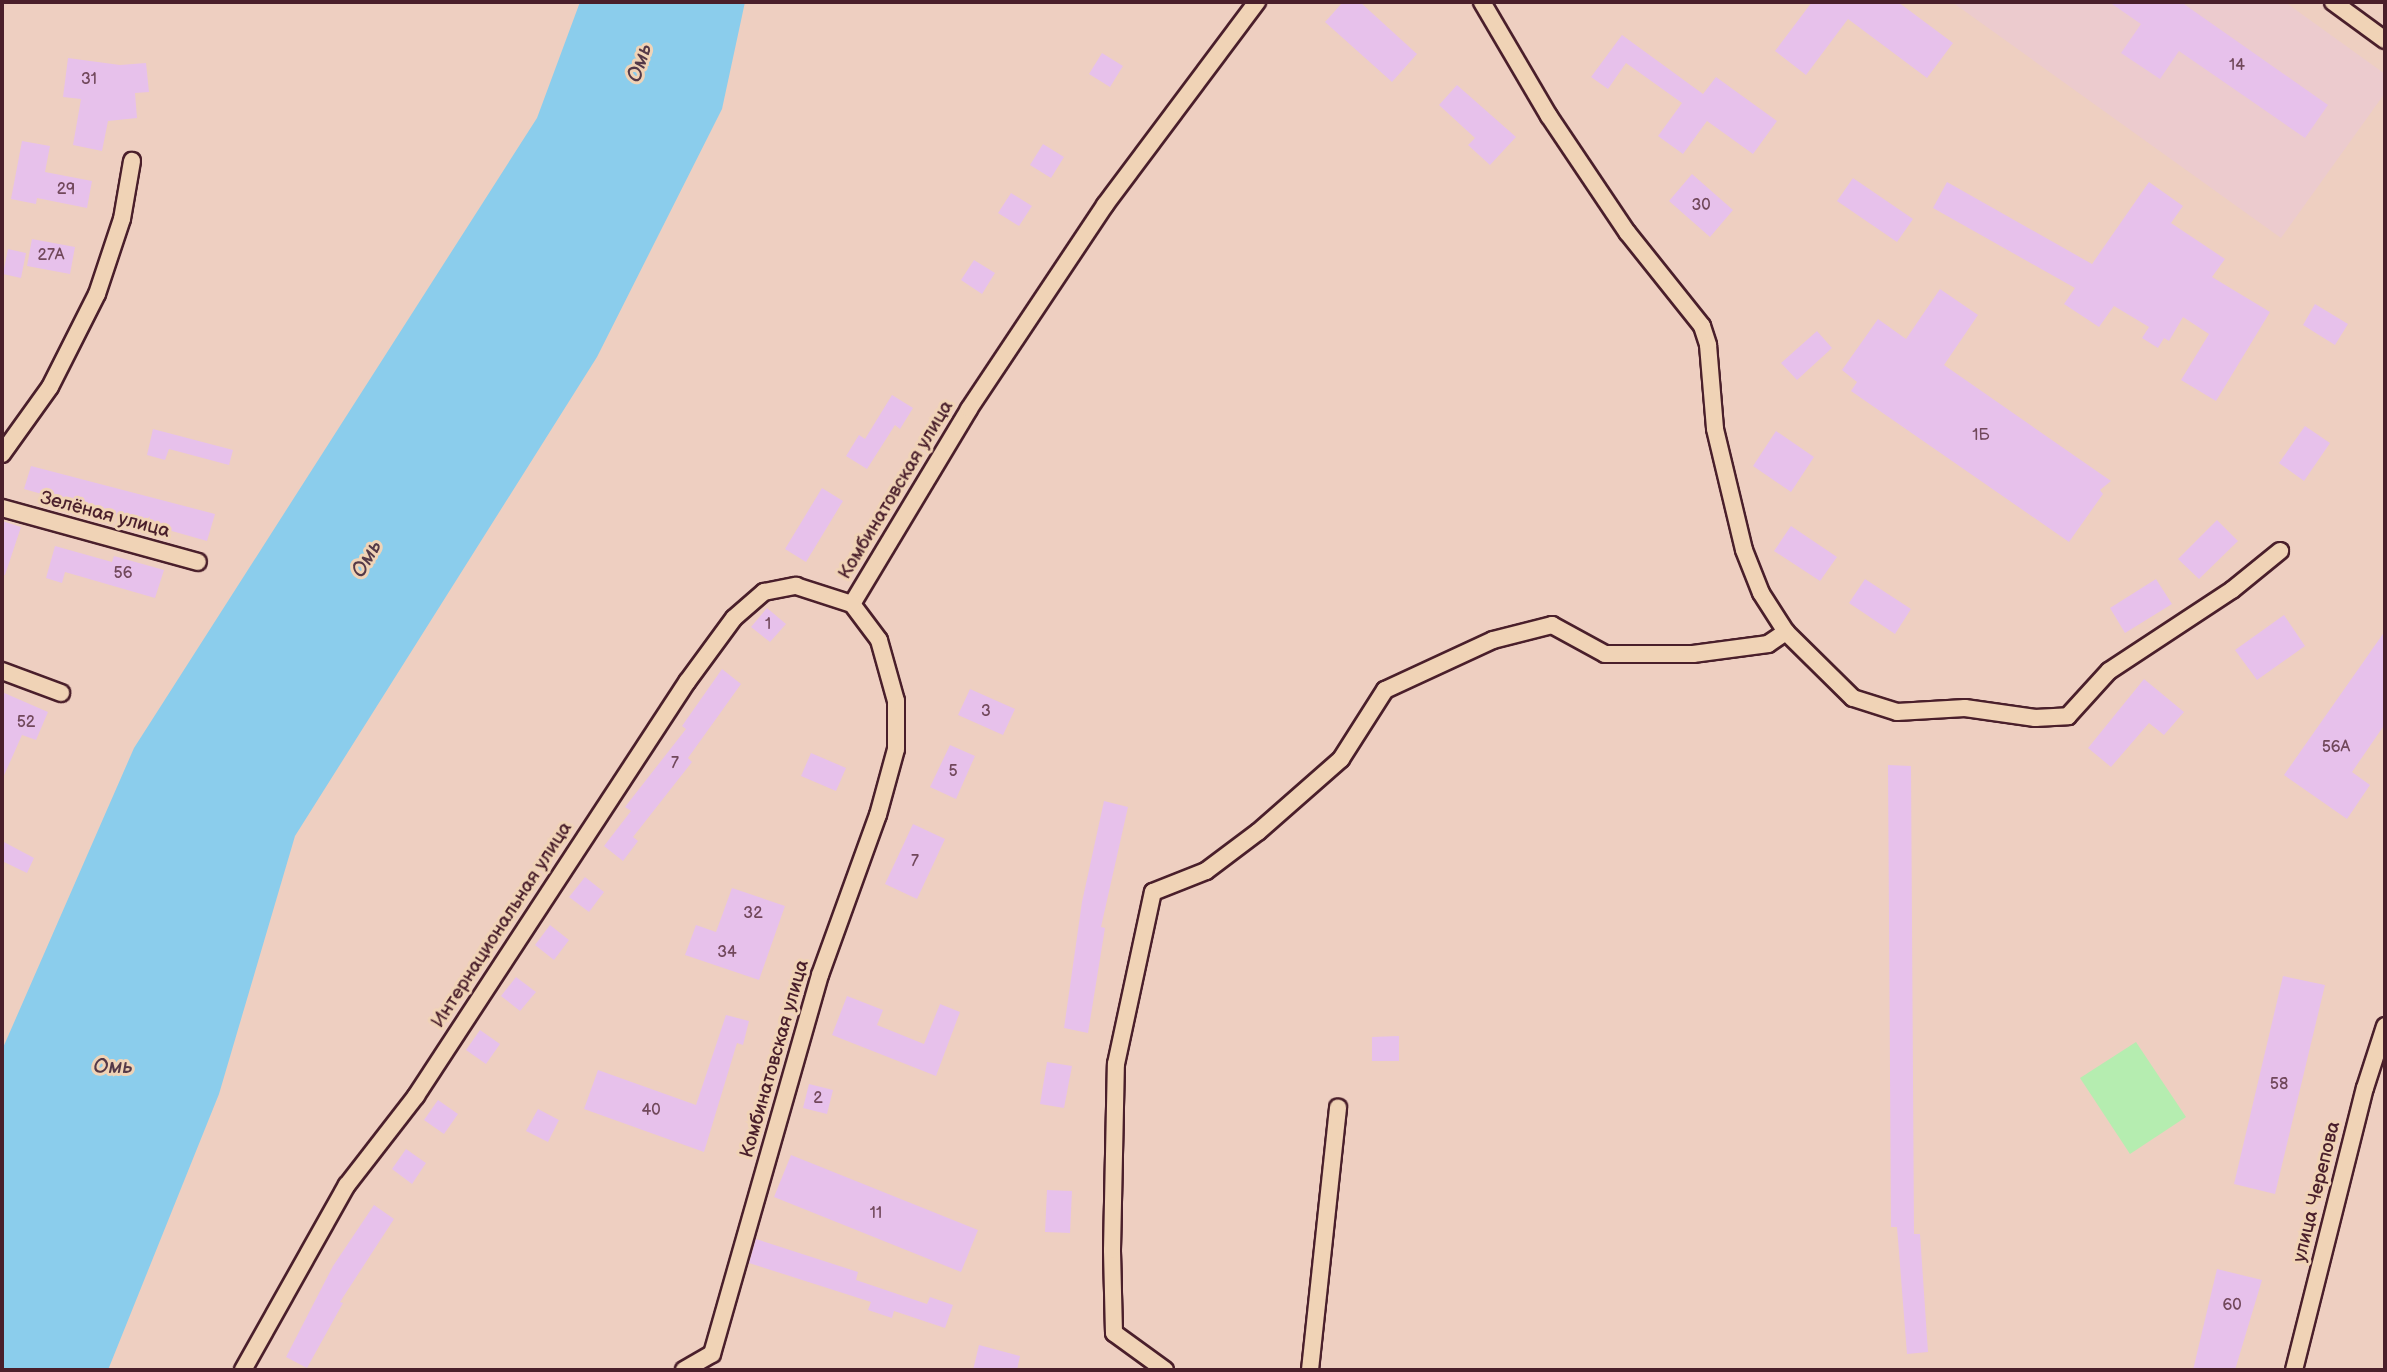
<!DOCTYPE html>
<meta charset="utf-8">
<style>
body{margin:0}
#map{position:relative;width:2387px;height:1372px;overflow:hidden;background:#eecfc1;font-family:"Balsamiq Sans",sans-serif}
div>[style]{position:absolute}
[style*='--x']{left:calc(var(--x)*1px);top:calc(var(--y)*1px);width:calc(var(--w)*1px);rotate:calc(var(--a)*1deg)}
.built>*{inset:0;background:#eccbce}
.green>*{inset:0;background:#b5edb0}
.water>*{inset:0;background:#8bcdec}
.building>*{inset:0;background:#e7c1eb}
.roads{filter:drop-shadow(2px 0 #4a1f2b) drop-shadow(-2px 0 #4a1f2b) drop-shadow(0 2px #4a1f2b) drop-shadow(0 -2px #4a1f2b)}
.street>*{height:16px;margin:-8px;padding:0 8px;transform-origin:8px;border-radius:8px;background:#f0d3b6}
span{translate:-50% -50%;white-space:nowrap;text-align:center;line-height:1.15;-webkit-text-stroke:6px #f0d3b6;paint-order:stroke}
.number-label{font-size:16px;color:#71485b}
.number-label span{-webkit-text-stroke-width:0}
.street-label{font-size:19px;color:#4a1f2b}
.water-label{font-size:21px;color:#543948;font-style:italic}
.frame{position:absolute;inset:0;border:4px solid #4a1f2b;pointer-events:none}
</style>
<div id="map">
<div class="built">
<i style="clip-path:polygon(1952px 2px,2285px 2px,2385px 74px,2385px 93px,2281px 238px)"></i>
</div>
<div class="green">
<i style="clip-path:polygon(2136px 1042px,2186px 1117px,2130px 1154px,2080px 1078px)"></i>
</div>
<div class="water">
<i style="clip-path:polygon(580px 2px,745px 2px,722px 109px,597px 357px,295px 836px,219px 1094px,108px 1370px,2px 1370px,2px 1050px,134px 748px,537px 118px)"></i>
</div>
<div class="building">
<i style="clip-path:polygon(1343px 2px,1360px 2px,1417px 54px,1392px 82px,1325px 22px)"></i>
<i style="clip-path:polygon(1812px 2px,1898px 2px,1953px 43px,1927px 78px,1848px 19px,1806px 75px,1775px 51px)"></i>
<i style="clip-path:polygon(2109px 2px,2181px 2px,2328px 105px,2305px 138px,2179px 51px,2160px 79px,2121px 53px,2141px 24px)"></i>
<i style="clip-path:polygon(1622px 35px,1703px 94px,1716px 77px,1777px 121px,1753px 154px,1707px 121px,1683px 154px,1658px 136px,1682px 103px,1626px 63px,1608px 89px,1591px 77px)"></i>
<i style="clip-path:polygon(1102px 53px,1123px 66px,1110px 87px,1089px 74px)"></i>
<i style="clip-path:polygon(68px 58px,120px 65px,146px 63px,149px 92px,135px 93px,137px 118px,108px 121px,102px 151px,73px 145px,81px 99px,63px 97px)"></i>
<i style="clip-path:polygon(1457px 85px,1516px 137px,1490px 165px,1468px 145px,1475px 138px,1439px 105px)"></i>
<i style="clip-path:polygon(22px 141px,50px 146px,45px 172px,92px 181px,87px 208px,37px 198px,36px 204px,11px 199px)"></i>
<i style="clip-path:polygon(1043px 144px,1064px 157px,1051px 178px,1030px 165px)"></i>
<i style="clip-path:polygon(1692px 174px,1733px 210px,1710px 237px,1669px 201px)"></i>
<i style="clip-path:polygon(1853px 178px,1913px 219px,1897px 242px,1837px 201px)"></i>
<i style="clip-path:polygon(1947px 182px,2092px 264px,2149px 182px,2183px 206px,2171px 223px,2225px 259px,2212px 277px,2270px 312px,2216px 401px,2181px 380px,2209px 334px,2183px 317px,2169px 341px,2164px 338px,2158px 348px,2142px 338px,2149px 327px,2114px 306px,2099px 327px,2064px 304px,2075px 288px,1933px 208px)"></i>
<i style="clip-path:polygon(1011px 193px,1032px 206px,1019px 226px,998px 213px)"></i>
<i style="clip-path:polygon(32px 239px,75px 247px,70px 274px,27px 266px)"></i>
<i style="clip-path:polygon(8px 249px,26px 253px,21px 278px,3px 274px)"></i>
<i style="clip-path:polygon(974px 260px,995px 273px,982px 294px,961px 280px)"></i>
<i style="clip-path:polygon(1940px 289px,1978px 315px,1944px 365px,2111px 481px,2100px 490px,2103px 494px,2069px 542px,1851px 391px,1857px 382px,1842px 370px,1878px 319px,1906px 339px)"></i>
<i style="clip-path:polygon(2315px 304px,2348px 324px,2335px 345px,2303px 325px)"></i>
<i style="clip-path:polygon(1817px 331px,1832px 348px,1797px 380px,1781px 363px)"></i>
<i style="clip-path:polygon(892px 395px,913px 408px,900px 429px,895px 425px,867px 469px,846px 456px,859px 435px,865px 439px)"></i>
<i style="clip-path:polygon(2305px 426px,2330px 443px,2304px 481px,2279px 463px)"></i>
<i style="clip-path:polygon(153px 429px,233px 450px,229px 465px,169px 449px,165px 460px,147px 455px)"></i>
<i style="clip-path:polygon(1776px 431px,1814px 457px,1791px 492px,1753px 466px)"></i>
<i style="clip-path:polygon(31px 466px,215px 514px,207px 541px,24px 489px)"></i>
<i style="clip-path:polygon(822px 488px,843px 501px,806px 562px,785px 549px)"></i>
<i style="clip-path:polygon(2217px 520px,2238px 541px,2199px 579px,2178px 559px)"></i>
<i style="clip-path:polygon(2px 521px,21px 527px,5px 575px,2px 575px)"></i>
<i style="clip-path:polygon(1791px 526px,1837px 557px,1820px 581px,1774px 551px)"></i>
<i style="clip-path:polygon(55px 546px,112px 562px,114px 556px,164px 570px,155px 598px,65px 572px,62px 583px,46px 578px)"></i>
<i style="clip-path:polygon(1865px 579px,1911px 609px,1895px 634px,1849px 603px)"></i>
<i style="clip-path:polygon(2156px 579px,2172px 604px,2125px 633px,2110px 608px)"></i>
<i style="clip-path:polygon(767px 608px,786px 624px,770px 642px,751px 627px)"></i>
<i style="clip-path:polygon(2284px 615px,2305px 646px,2257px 680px,2235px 650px)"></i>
<i style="clip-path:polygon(2385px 631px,2385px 724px,2352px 772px,2370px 785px,2347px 819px,2284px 775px)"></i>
<i style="clip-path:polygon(722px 669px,741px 684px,688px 758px,692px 762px,633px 837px,638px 841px,623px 861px,604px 846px,631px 811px,625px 807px,686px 729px,682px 726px)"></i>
<i style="clip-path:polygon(2144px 679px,2184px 712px,2164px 735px,2149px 723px,2111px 767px,2088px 748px)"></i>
<i style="clip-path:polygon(970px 689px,1015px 709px,1003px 735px,958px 715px)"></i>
<i style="clip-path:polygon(2px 692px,48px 712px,36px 740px,22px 735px,2px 780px)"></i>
<i style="clip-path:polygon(950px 745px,975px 756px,956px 799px,930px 787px)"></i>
<i style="clip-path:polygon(811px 753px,846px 768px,836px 791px,801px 776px)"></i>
<i style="clip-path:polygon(1888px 765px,1911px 766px,1914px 1234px,1920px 1234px,1928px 1352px,1907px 1354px,1897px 1227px,1891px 1227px)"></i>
<i style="clip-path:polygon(1104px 801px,1128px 807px,1101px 927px,1105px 928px,1088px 1033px,1064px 1028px,1082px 902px)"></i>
<i style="clip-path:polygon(913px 824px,945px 839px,917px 899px,885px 884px)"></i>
<i style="clip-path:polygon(2px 841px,34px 858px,27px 873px,2px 861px)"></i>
<i style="clip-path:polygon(585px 877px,604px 892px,589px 912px,569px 897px)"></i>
<i style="clip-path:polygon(732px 888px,785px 906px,759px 980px,685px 955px,696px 925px,716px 932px)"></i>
<i style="clip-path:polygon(550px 925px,569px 940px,554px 960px,535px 945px)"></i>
<i style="clip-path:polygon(2283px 976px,2325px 985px,2275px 1194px,2234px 1184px)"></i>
<i style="clip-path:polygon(516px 977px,536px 992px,520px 1011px,501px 996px)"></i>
<i style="clip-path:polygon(847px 996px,883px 1010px,877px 1025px,924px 1044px,940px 1004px,960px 1012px,936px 1076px,832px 1035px)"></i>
<i style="clip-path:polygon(726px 1015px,749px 1021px,743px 1045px,737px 1043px,704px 1152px,584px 1109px,598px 1070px,696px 1105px)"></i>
<i style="clip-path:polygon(480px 1030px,500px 1044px,486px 1064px,466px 1050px)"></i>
<i style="clip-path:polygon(1399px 1036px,1399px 1061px,1372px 1061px,1372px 1037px)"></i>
<i style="clip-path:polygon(1047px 1062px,1072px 1066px,1064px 1108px,1040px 1104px)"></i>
<i style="clip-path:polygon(809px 1084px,833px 1090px,827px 1114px,803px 1108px)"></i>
<i style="clip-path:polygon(438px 1100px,458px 1114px,444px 1134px,424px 1120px)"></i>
<i style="clip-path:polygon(538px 1109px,559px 1120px,548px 1142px,526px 1131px)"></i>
<i style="clip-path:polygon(406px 1149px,426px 1163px,412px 1184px,392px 1169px)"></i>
<i style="clip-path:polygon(791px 1155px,978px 1230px,961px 1272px,774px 1197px)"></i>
<i style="clip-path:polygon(1047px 1190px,1072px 1191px,1070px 1233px,1045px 1232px)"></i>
<i style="clip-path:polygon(374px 1205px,394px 1219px,340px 1302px,343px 1303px,307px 1368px,286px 1357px,333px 1266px)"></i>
<i style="clip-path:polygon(756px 1239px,858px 1272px,856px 1280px,927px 1304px,930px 1297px,953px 1305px,945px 1328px,894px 1311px,892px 1318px,868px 1310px,871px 1302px,749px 1263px)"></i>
<i style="clip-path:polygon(2217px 1269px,2262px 1280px,2235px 1370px,2193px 1370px)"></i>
<i style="clip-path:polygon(979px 1345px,1020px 1356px,1017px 1370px,973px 1370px)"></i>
</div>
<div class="roads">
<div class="street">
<i style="--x:1482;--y:2;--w:132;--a:59.6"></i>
<i style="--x:1549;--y:116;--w:140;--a:56.1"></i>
<i style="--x:1627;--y:232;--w:120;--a:51.4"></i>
<i style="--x:1702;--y:326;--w:20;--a:72"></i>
<i style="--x:1708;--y:345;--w:84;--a:85.2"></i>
<i style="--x:1715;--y:429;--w:124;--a:76.5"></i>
<i style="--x:1744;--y:550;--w:46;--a:68.4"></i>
<i style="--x:1761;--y:593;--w:46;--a:57.3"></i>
<i style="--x:1786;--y:632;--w:94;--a:44.6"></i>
<i style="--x:1853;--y:698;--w:46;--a:17.7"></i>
<i style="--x:1897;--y:712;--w:68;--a:-3.4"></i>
<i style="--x:1965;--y:708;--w:71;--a:8.1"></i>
<i style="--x:2035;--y:718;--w:33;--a:-3"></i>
<i style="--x:2068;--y:716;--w:61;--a:-47.7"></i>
<i style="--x:2109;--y:671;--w:147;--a:-33.4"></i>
<i style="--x:2232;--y:590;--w:62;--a:-39.1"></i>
<i style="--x:2333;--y:2;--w:64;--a:36.2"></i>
<i style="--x:2;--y:454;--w:82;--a:-54.4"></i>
<i style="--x:50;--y:387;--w:104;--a:-63.2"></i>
<i style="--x:97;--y:294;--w:79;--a:-71.6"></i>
<i style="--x:122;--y:219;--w:59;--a:-80.2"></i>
<i style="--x:2;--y:508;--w:203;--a:15.4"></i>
<i style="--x:852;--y:604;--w:227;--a:-59"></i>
<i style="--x:969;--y:409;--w:245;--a:-56.3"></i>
<i style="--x:1105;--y:205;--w:254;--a:-53.2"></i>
<i style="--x:2;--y:671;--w:63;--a:20.4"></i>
<i style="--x:243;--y:1370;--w:212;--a:-60.7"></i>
<i style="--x:347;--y:1185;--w:113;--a:-52.2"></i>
<i style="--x:416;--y:1096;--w:495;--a:-56.8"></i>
<i style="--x:687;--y:682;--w:79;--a:-53.7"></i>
<i style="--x:734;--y:618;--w:40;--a:-41"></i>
<i style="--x:764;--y:592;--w:33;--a:-11"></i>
<i style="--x:796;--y:586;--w:59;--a:17.8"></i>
<i style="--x:684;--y:1370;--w:32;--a:-30"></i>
<i style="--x:712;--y:1354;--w:394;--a:-74.1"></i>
<i style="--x:820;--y:975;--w:170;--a:-70.1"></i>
<i style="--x:878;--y:815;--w:68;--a:-74.7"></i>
<i style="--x:896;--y:749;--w:48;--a:-90"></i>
<i style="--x:896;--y:701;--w:63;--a:-105.6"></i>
<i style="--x:879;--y:640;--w:45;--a:-126.9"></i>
<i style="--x:1165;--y:1370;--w:63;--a:-144"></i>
<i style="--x:1114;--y:1333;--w:83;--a:-91.4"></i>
<i style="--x:1112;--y:1250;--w:186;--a:-88.8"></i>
<i style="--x:1116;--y:1064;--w:176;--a:-77.9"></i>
<i style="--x:1153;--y:892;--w:57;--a:-21.6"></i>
<i style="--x:1206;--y:871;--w:65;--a:-36.9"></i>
<i style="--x:1258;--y:832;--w:111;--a:-41.3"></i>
<i style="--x:1341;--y:759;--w:82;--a:-57.5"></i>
<i style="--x:1385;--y:690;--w:119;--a:-24.8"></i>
<i style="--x:1493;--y:640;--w:61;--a:-14.3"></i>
<i style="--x:1552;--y:625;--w:60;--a:28.7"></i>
<i style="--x:1605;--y:654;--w:88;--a:0"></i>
<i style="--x:1693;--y:654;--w:76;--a:-7.6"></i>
<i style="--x:1768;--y:644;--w:22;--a:-34"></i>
<i style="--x:1310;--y:1370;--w:264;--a:-83.9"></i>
<i style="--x:2294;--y:1370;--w:291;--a:-75.9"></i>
<i style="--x:2365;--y:1088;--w:65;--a:-72.1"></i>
</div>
</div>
<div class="number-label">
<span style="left:2237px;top:66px">14</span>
<span style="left:89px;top:80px">31</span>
<span style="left:66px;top:190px">29</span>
<span style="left:1701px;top:206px">30</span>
<span style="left:51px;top:256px">27А</span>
<span style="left:1981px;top:436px">1Б</span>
<span style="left:123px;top:574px">56</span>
<span style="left:768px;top:625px">1</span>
<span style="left:986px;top:712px">3</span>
<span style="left:26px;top:723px">52</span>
<span style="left:2336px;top:748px">56А</span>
<span style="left:675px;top:764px">7</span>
<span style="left:953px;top:772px">5</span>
<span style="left:915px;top:862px">7</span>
<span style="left:753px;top:914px">32</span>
<span style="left:727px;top:953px">34</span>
<span style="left:2279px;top:1085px">58</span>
<span style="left:818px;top:1099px">2</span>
<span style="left:651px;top:1111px">40</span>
<span style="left:876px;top:1214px">11</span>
<span style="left:2232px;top:1306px">60</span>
</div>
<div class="street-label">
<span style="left:896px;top:490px;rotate:-59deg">Комбинатовская улица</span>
<span style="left:105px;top:515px;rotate:15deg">Зелёная улица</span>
<span style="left:502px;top:925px;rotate:-57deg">Интернациональная улица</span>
<span style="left:775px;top:1059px;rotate:-74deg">Комбинатовская улица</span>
<span style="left:2317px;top:1192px;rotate:-76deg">улица Черепова</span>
</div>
<div class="water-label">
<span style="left:640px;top:63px;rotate:-72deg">Омь</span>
<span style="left:367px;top:559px;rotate:-60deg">Омь</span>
<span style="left:113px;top:1067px">Омь</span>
</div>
<div class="frame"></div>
</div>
